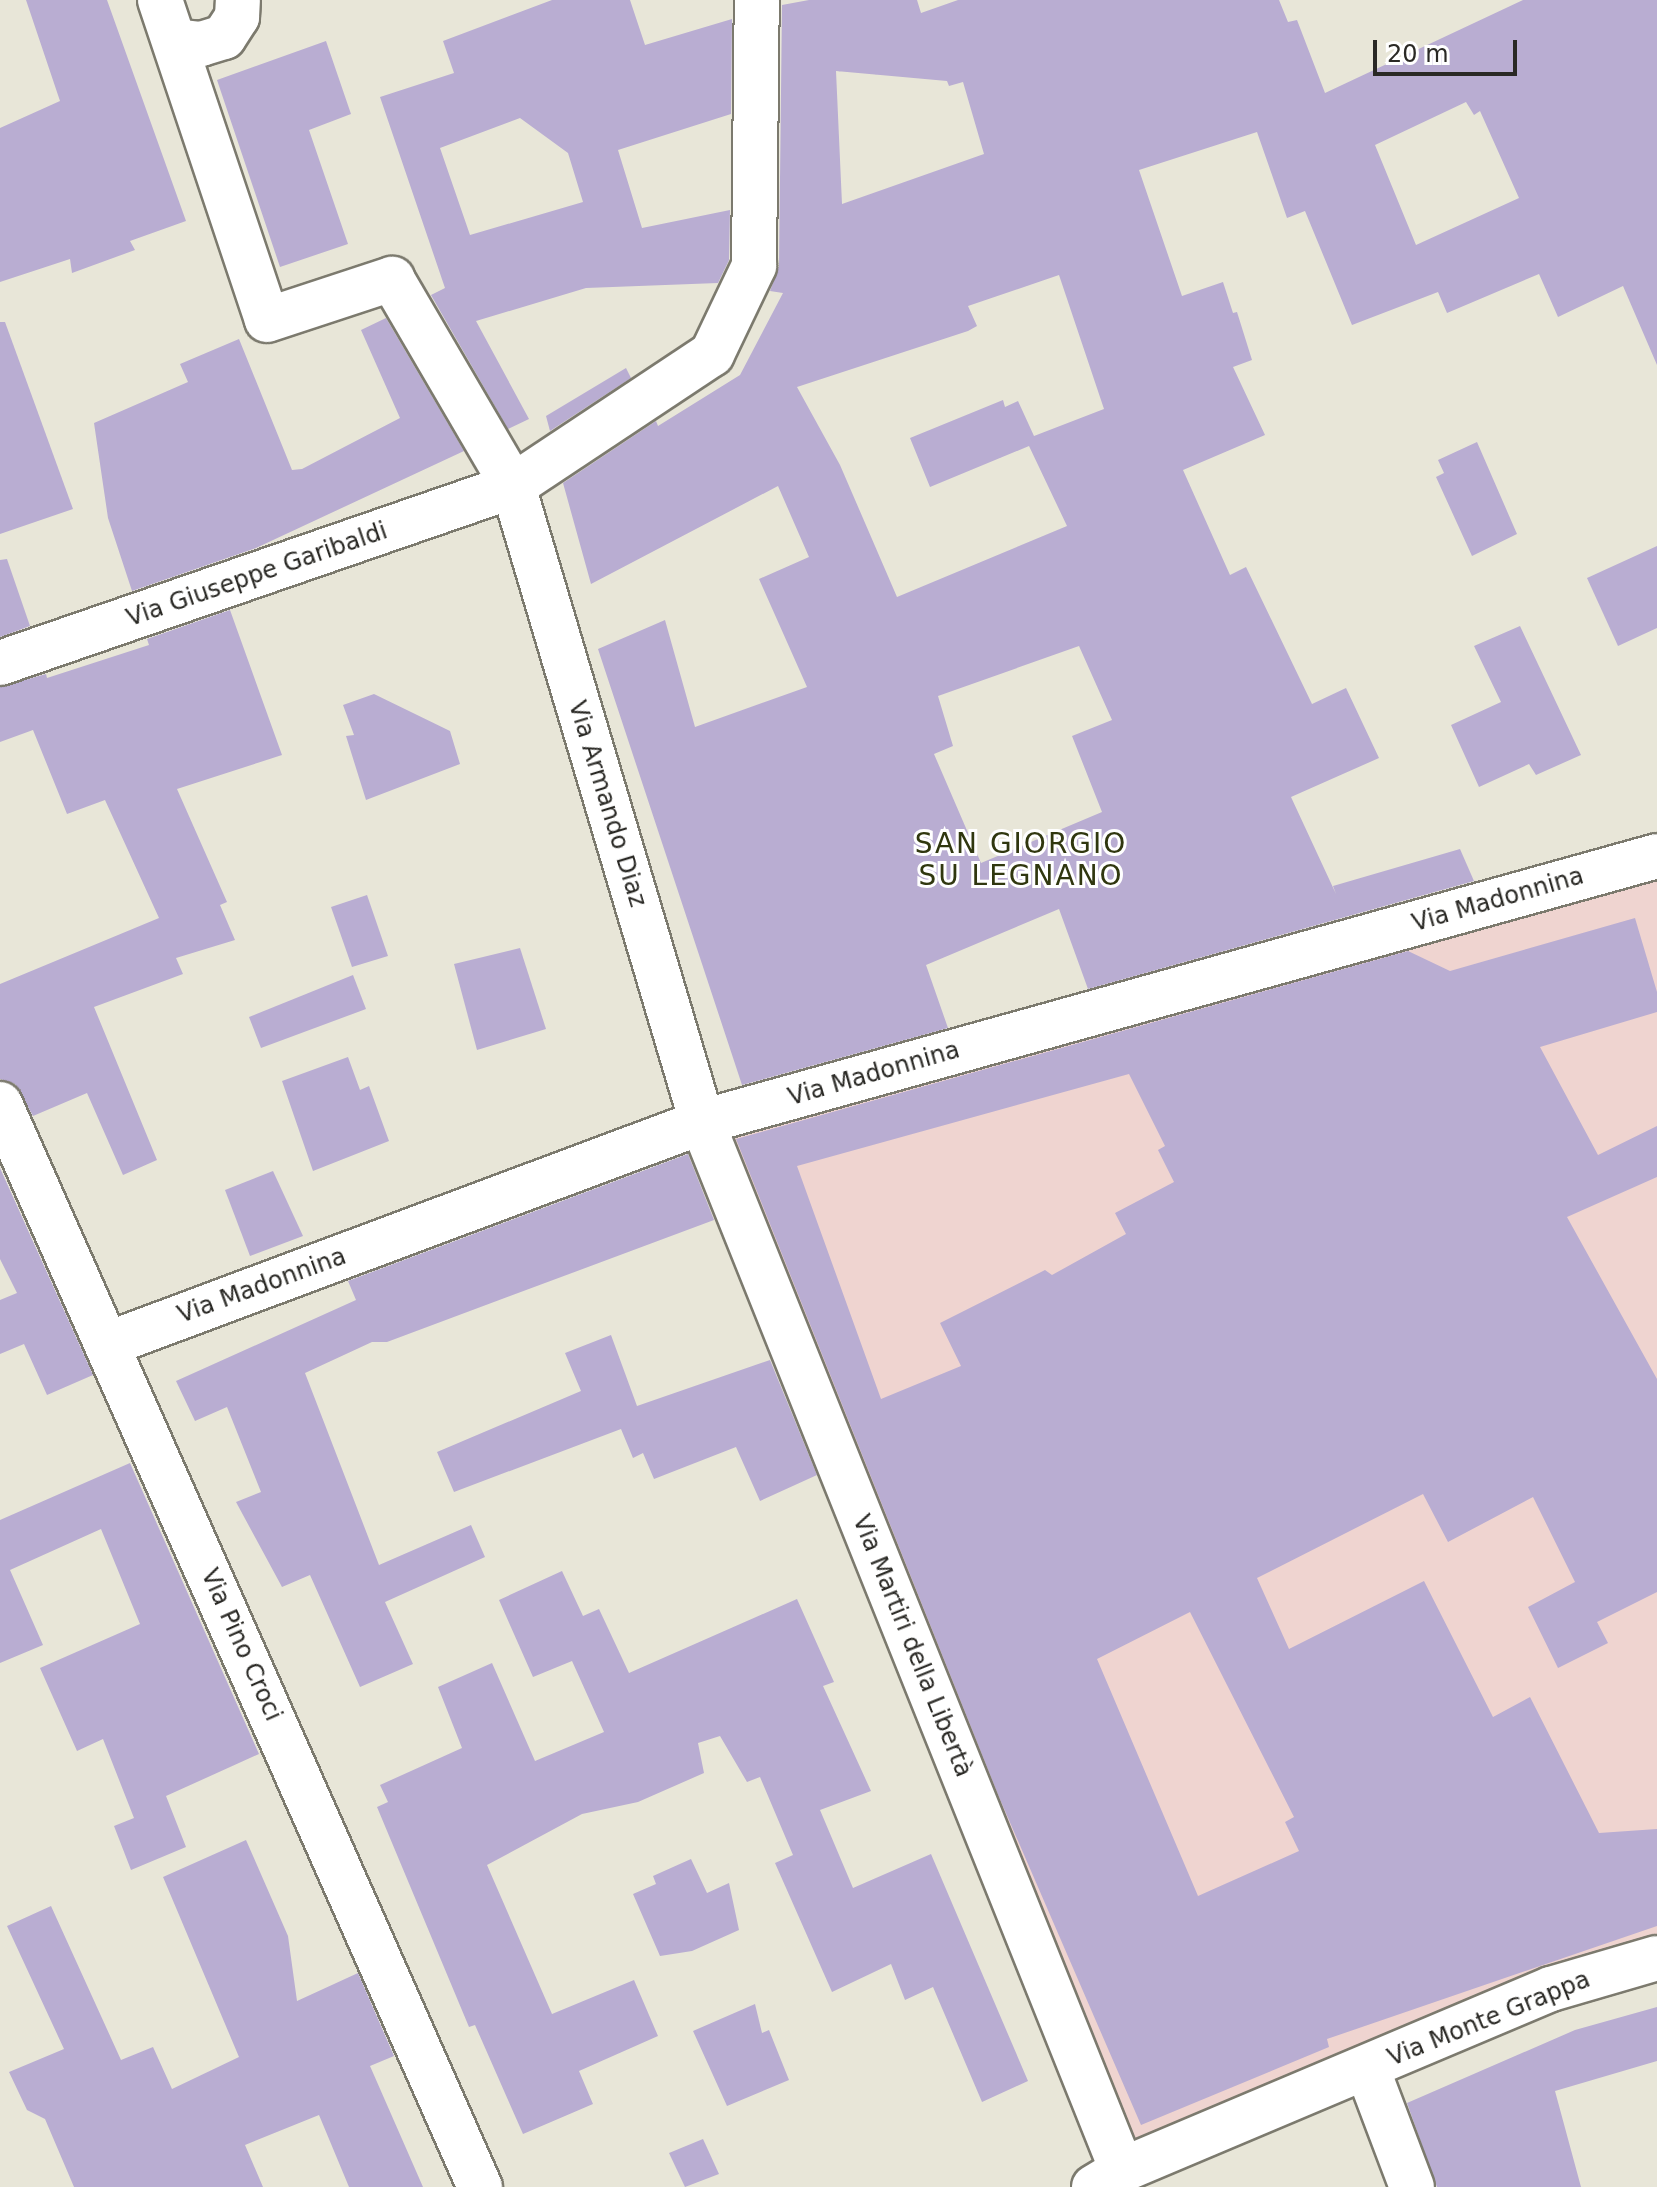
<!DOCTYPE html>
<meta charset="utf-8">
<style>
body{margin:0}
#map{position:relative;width:1657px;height:2187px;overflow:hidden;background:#e8e6d8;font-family:"DejaVu Sans",sans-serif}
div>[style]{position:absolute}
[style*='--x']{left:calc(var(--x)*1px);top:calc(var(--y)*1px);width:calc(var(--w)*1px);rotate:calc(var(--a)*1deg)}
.industrial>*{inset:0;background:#efd4d0}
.building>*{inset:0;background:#b9add2}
.roads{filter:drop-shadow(2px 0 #7c7a6e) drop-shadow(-2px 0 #7c7a6e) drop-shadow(0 2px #7c7a6e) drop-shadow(0 -2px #7c7a6e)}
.street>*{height:44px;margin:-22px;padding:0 22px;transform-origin:22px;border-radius:22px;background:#fff}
span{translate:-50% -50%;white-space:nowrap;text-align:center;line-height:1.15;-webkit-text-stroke:6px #fff;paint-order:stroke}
.street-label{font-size:24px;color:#2a2925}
.quarter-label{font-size:28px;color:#30370f;letter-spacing:2px}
.scale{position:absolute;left:1373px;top:40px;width:144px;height:36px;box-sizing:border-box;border:4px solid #2a2925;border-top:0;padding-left:10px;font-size:24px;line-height:28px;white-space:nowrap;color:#2a2925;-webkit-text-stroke:6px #fff;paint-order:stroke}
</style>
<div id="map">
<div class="industrial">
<i style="clip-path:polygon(1657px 872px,1657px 1944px,1130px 2149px,714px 1126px)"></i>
</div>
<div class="building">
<i style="clip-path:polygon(26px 0,107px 0,186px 221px,130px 241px,135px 250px,72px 273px,70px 259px,0 282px,0 128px,60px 101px)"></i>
<i style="clip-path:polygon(evenodd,552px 0,630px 0,645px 45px,732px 19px,731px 114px,618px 150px,642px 228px,730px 210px,729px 260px,718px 283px,586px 288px,476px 321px,529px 419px,508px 429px,431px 295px,445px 288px,380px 97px,454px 73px,443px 41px,552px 0,520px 118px,568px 153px,583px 202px,470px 235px,440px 148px,520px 118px)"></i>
<i style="clip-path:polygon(evenodd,809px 0,917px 0,921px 13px,958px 0,1279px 0,1288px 22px,1297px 20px,1325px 93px,1523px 0,1657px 0,1657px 365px,1623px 286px,1558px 317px,1539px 274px,1447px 313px,1438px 292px,1352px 325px,1305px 211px,1287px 218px,1257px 132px,1139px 170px,1182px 296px,1223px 282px,1233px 313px,1237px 312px,1252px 360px,1233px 367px,1265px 435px,1183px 470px,1230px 575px,1246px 567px,1312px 704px,1346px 688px,1379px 758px,1291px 797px,1336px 894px,1333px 886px,1460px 849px,1474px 881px,1088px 989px,1059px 909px,926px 965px,948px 1028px,742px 1085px,598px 649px,665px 620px,695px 727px,807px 687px,759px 579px,809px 557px,778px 486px,591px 584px,563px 483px,656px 421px,658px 426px,740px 375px,783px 293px,770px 291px,779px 266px,782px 5px,809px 0,836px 71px,947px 81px,949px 86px,963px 82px,984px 154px,842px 204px,836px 71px,809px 0,1466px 102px,1474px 115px,1480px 111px,1519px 198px,1416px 245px,1375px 145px,1466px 102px,809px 0,1059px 275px,1104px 409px,1034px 436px,1018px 401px,1005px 407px,1003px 400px,910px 438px,930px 487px,1029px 446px,1067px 526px,897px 597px,840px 465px,797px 387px,968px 331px,977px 326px,968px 306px,1059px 275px,809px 0,1079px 646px,1112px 720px,1072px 736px,1102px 812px,981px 863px,934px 754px,953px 746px,938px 696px,1079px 646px)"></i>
<i style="clip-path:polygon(326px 41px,351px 114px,309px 130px,348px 244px,280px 267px,217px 80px)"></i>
<i style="clip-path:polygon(386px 318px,464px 451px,256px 548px,132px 591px,108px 518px,94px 423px,188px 382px,180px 364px,239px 339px,292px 470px,302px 469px,400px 418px,361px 330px)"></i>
<i style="clip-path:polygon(0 322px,5px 322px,73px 509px,0 534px)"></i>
<i style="clip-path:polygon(626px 368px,631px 378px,550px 431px,546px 416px)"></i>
<i style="clip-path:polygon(1477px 442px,1517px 534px,1472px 556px,1436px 477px,1444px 473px,1438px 460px)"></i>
<i style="clip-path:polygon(1657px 546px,1657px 628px,1618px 646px,1587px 578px)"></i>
<i style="clip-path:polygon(7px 559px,30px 626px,0 637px,0 560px)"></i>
<i style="clip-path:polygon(230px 610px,282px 755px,177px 789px,227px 902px,220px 905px,235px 940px,176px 958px,183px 974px,94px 1007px,157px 1160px,123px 1175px,87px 1093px,33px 1116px,15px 1084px,0 1079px,0 984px,159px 918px,105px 800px,67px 814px,33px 730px,0 742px,0 687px,46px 674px,47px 678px,149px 645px,147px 639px)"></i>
<i style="clip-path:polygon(1520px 626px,1581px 755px,1536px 775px,1529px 764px,1479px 787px,1451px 725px,1501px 702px,1474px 646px)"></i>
<i style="clip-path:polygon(374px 694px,450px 731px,460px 764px,366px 800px,346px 736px,354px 735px,343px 705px)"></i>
<i style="clip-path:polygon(367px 895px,388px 956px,352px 967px,331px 907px)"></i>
<i style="clip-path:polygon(evenodd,1635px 918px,1657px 992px,1657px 1012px,1540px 1047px,1598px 1155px,1657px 1126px,1657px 1177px,1567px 1217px,1657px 1379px,1657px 1592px,1597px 1622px,1608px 1643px,1558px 1668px,1528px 1607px,1575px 1582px,1533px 1497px,1448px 1542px,1423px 1494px,1257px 1578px,1289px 1649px,1424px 1581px,1493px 1717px,1530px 1697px,1599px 1833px,1657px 1829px,1657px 1926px,1327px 2039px,1329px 2047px,1141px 2125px,999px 1797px,736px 1139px,1408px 951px,1450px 971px,1635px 918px,1129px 1074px,1165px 1146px,1158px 1150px,1174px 1182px,1115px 1213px,1126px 1234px,1052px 1275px,1045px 1270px,940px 1323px,961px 1366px,881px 1399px,797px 1166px,1129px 1074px,1635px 918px,1190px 1612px,1294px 1817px,1285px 1822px,1299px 1851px,1198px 1896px,1097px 1659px,1190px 1612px)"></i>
<i style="clip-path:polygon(520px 948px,546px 1029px,477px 1050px,454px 964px)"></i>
<i style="clip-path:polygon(353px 975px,366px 1009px,261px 1048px,249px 1017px)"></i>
<i style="clip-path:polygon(348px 1057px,360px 1090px,369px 1086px,389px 1141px,313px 1171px,282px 1081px)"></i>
<i style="clip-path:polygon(688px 1154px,714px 1220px,387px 1342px,372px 1342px,305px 1373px,379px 1565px,471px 1525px,485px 1557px,385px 1602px,413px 1664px,360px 1687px,310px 1575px,282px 1587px,236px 1502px,261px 1492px,227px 1407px,195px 1421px,176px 1381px,356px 1300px,348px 1281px)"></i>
<i style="clip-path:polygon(0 1168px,93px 1375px,47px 1395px,24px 1344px,0 1354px,0 1300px,17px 1293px,0 1259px)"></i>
<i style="clip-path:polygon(273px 1171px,303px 1236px,250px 1256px,225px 1190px)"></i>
<i style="clip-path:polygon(611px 1335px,637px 1406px,770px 1360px,817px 1475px,760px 1501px,736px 1447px,654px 1479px,643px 1453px,633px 1458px,621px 1429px,454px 1492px,437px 1452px,581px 1391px,565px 1353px)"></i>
<i style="clip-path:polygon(130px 1463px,259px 1754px,166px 1796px,186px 1847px,131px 1870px,114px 1826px,134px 1818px,103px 1739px,77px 1751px,40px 1668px,140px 1624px,101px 1529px,10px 1570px,43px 1645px,0 1663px,0 1520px)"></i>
<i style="clip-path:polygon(562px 1571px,583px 1616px,599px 1609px,629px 1673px,797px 1599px,834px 1682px,823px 1686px,871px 1791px,820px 1810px,853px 1888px,931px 1854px,1028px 2081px,982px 2102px,933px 1987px,905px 2000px,891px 1964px,832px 1992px,775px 1863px,793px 1855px,760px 1777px,747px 1782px,720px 1736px,698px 1743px,704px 1773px,638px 1802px,582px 1814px,487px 1865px,552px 2014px,634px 1980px,658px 2036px,579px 2071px,593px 2104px,523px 2134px,475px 2025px,469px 2027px,377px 1807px,388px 1802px,380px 1785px,462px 1748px,438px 1687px,492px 1663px,535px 1761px,604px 1732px,572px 1661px,533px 1677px,499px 1600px)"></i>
<i style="clip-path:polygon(246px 1840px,288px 1936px,297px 2001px,358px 1973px,394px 2056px,370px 2066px,423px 2187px,349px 2187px,319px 2115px,245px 2145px,263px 2187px,74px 2187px,45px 2119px,27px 2110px,9px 2072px,64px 2049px,7px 1926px,51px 1906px,121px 2060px,153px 2047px,172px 2089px,239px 2057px,163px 1877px)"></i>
<i style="clip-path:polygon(691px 1859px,707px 1893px,729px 1883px,739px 1930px,692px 1951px,660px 1956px,633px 1894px,656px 1884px,653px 1876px)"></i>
<i style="clip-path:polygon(755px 2004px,762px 2033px,769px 2030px,789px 2080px,727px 2106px,693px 2031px)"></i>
<i style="clip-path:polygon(1657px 2007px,1657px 2061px,1555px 2091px,1581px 2187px,1437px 2187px,1407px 2103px,1575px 2030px)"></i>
<i style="clip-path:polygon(703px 2139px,719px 2174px,685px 2187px,669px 2153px)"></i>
</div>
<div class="roads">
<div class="street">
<i style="--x:160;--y:0;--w:337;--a:71.5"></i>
<i style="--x:267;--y:320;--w:132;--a:-18.2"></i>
<i style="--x:392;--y:279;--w:240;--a:59.7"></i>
<i style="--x:513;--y:486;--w:663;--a:73.45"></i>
<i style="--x:702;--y:1122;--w:1129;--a:68.16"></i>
<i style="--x:175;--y:41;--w:26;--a:7"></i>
<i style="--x:201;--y:44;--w:24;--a:-17"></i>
<i style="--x:224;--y:37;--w:24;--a:-57"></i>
<i style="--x:237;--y:17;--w:17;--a:-87"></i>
<i style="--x:0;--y:663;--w:543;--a:-19.04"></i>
<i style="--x:513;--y:486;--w:239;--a:-33.6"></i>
<i style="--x:712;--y:354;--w:98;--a:-64.5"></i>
<i style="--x:754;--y:266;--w:266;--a:-89.4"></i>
<i style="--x:0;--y:1104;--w:1185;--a:66.1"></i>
<i style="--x:108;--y:1344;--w:634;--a:-20.49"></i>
<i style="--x:702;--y:1122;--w:991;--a:-15.56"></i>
<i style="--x:1367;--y:2068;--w:127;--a:69.3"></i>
<i style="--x:1094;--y:2187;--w:33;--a:-31"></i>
<i style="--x:1122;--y:2170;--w:466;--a:-22.9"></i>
<i style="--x:1551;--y:1989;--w:110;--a:-16.3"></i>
</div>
</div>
<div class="street-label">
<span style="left:257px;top:575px;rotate:-19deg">Via Giuseppe Garibaldi</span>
<span style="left:607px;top:804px;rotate:73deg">Via Armando Diaz</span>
<span style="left:1498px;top:900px;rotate:-16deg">Via Madonnina</span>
<span style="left:874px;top:1074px;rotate:-16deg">Via Madonnina</span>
<span style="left:262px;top:1286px;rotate:-20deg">Via Madonnina</span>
<span style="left:241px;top:1645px;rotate:66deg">Via Pino Croci</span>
<span style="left:912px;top:1646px;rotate:68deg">Via Martiri della Libertà</span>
<span style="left:1489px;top:2019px;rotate:-22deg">Via Monte Grappa</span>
</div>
<div class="quarter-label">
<span style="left:1021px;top:860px">SAN GIORGIO<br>SU LEGNANO</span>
</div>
<div class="scale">20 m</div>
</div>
